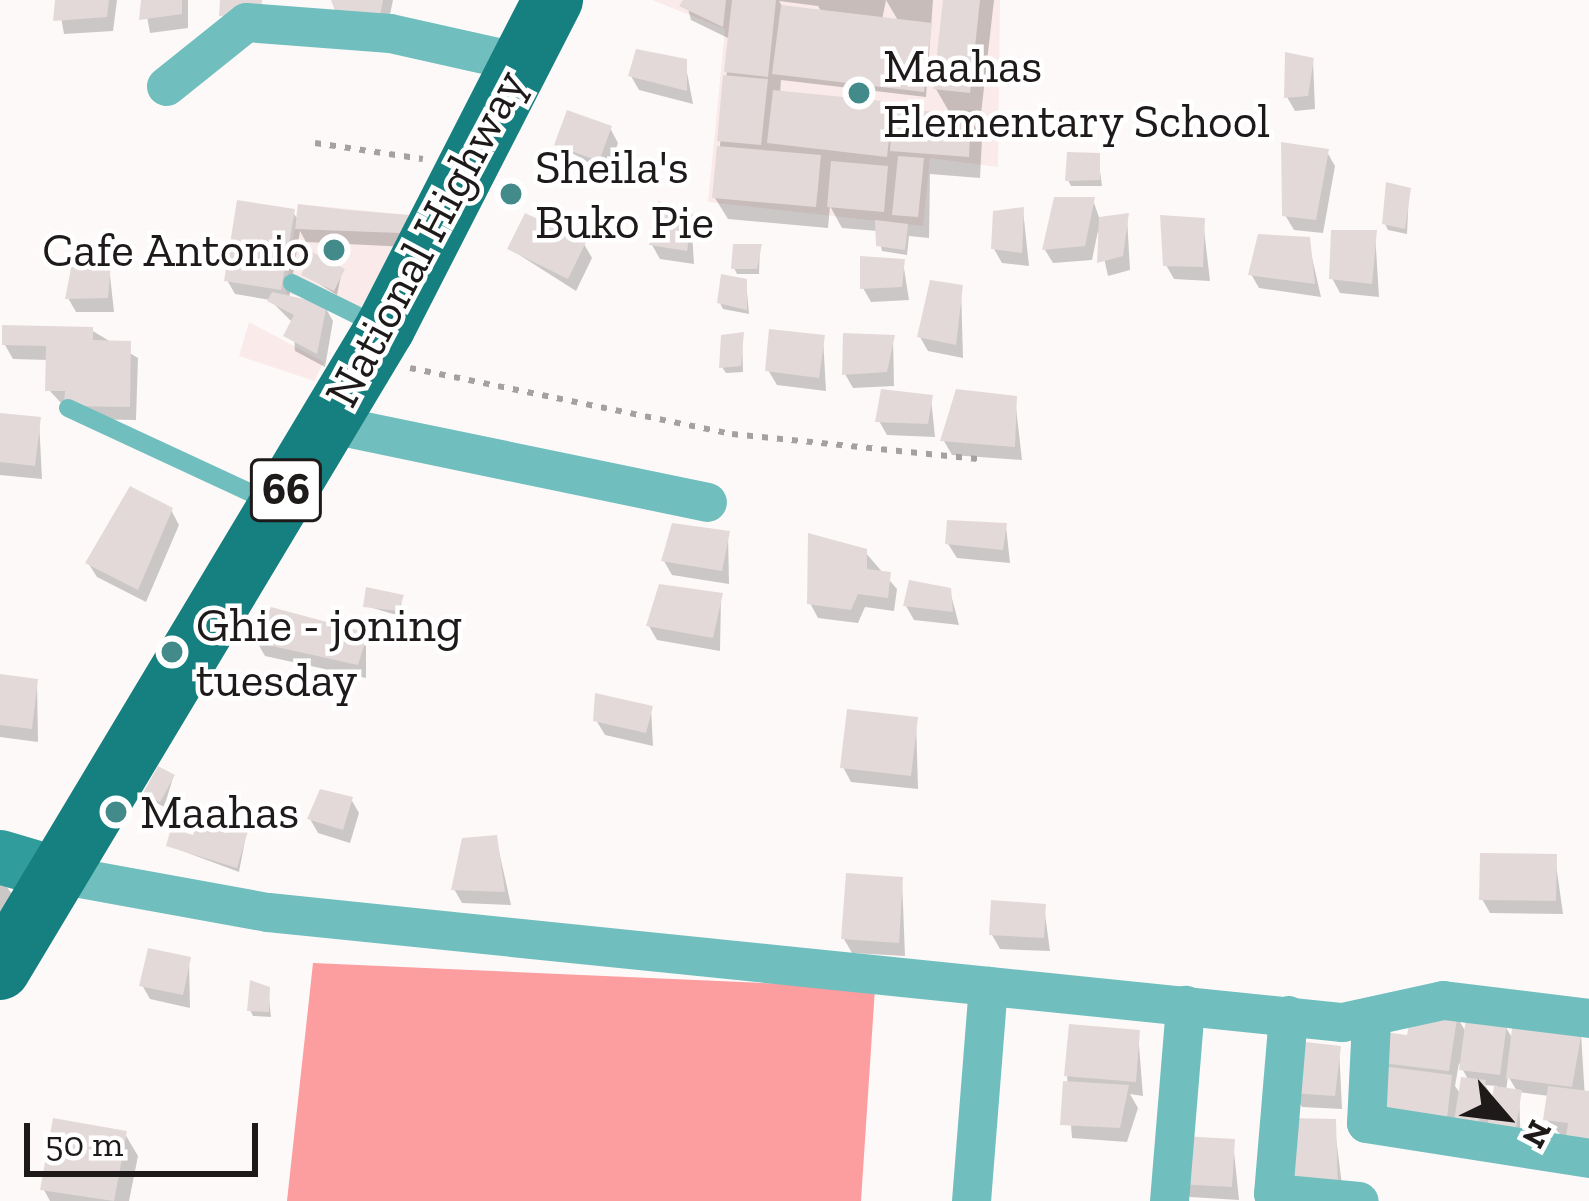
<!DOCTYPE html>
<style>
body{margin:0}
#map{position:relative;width:1589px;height:1201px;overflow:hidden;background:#fef9f9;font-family:"Zilla Slab",serif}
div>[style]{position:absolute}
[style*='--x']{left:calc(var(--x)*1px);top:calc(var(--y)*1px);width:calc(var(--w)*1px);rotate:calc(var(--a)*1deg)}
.built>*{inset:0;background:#faebea}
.forest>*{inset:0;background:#fc9ea0}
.shadow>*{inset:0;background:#0003}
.building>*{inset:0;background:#e4d9d9}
.path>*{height:6px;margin-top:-3px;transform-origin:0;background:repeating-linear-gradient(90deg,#a5a1a1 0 6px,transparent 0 15px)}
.lane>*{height:18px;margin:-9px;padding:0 9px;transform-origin:9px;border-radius:9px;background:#70bfbe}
.street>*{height:39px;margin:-19.5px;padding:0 19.5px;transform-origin:19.5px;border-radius:19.5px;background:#70bfbe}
.secondary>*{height:54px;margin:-27px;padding:0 27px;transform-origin:27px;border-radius:27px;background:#319c9c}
.primary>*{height:60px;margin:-30px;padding:0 30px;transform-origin:30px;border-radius:30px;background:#168080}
.dots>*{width:33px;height:33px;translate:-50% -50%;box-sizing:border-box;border:6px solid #fff;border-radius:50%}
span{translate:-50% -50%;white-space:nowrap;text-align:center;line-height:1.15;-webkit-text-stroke:9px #fff;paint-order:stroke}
.shield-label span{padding:3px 9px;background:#fff;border:3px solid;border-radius:9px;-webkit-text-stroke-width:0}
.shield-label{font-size:45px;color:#1e1a1a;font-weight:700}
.poi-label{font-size:48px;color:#1e1a1a}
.left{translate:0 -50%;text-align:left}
.right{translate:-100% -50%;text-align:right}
.street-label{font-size:48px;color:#1e1a1a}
.north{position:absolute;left:1445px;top:1057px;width:120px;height:120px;-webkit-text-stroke:9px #fff;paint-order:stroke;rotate:118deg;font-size:33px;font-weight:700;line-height:48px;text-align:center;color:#1e1a1a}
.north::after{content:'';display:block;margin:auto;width:42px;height:54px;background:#1e1a1a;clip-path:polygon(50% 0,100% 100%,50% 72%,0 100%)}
.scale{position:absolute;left:24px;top:1123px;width:234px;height:54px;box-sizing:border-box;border:6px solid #1e1a1a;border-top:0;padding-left:15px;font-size:36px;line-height:42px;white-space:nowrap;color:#1e1a1a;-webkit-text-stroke:9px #fff;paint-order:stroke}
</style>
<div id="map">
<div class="built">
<i style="clip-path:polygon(652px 0,1000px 0,998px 167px,930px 158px,923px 226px,708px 202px,725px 29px)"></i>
<i style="clip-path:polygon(298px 204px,409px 215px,363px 313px,286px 293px)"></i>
<i style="clip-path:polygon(249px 322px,324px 362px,314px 381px,239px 356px)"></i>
</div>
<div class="forest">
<i style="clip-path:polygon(313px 963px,875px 988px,861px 1201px,287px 1201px)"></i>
</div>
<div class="shadow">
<i style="clip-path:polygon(58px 0,117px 0,113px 31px,64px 34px)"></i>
<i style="clip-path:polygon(144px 0,188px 0,188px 28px,150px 33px)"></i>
<i style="clip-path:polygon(334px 0,393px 0,386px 34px)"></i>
<i style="clip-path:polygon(evenodd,686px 0,886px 0,882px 20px,899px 22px,886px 0,933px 0,926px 97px,781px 80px,780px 94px,951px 115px,936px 89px,946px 0,994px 0,981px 114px,967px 112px,982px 139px,980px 178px,930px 174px,929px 238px,909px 236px,907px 255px,882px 251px,878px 231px,842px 228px,830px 206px,828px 228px,728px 219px,715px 198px,730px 39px,691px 20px,686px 0,779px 1px,818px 6px,822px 13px,784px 9px,779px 1px)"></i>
<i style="clip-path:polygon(1313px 61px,1315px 109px,1295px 111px,1287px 97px)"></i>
<i style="clip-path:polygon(685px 62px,693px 104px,639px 90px,631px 76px)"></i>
<i style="clip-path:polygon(610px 128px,618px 143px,607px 173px,558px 145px)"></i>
<i style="clip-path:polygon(1327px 152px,1335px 166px,1323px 233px,1294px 230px,1285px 215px)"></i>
<i style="clip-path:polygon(1098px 156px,1102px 186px,1071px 186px,1068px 180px)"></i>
<i style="clip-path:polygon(1409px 191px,1407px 234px,1388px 230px,1385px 224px)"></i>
<i style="clip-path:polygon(1057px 200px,1093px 200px,1100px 220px,1127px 217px,1130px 270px,1108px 276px,1098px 231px,1092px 260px,1053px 263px,1045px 250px)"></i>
<i style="clip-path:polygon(301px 208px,408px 218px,415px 232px,408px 247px,306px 242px,300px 231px,289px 299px,325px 307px,333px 321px,325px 367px,295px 351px,293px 323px,270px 300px,235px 294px,227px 280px,293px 212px,299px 222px)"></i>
<i style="clip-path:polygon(1023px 210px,1029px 266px,1002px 263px,994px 249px)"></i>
<i style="clip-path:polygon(691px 216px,694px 264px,660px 259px,652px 245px)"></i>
<i style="clip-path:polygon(1203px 221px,1210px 281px,1174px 279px,1166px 265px)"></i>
<i style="clip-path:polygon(1375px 233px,1379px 297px,1340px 293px,1332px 278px)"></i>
<i style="clip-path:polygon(1308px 240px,1321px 297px,1259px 288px,1251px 274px)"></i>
<i style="clip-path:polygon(584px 244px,592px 258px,576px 291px,510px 249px)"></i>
<i style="clip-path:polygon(760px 247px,759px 274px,737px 274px,734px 268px)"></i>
<i style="clip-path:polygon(903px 262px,909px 300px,871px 302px,863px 288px)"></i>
<i style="clip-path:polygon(109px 266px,114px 312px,76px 312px,68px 298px)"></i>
<i style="clip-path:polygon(342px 271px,337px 295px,304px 274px)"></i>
<i style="clip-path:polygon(746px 281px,749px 314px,723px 309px,720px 303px)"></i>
<i style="clip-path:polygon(961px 288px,963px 358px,928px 351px,920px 337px)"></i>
<i style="clip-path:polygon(91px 330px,138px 358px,136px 420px,76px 419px,49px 390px,49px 360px,13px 359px,5px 345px)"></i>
<i style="clip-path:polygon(742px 335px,743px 372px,726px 373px,722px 367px)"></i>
<i style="clip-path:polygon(823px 337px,826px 391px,777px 385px,768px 370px)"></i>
<i style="clip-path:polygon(893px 338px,894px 386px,853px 388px,845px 374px)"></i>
<i style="clip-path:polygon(931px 398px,935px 437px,887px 435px,879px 421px)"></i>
<i style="clip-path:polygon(1015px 399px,1022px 460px,952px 455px,944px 441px)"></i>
<i style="clip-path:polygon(0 416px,39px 420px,42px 479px,0 475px)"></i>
<i style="clip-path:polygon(171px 510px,179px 525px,146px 602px,97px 577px,88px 563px)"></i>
<i style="clip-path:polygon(1006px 526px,1010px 563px,957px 558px,948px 544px)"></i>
<i style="clip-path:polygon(728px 534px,729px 584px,672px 575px,664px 561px)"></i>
<i style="clip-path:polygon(865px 552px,897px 589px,894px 611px,865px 607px,858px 623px,818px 618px,810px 603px)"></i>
<i style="clip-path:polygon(950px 591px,959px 625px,914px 620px,906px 606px)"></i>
<i style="clip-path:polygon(721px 595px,720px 651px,657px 640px,649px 626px)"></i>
<i style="clip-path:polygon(402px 597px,400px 616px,366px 606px)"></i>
<i style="clip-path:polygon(366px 636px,366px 678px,265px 656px,257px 642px)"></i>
<i style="clip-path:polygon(0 677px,37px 681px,38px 742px,0 737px)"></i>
<i style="clip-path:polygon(651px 708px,653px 746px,605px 735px,596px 720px)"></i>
<i style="clip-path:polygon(916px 720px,918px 789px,851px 782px,843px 767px)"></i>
<i style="clip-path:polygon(173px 778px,164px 807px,150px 799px,146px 793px)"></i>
<i style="clip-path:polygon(351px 799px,359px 813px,350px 843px,318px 833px,310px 819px)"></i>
<i style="clip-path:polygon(247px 830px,239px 872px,169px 846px,195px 838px)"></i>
<i style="clip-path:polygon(496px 838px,511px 905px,462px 903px,454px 889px)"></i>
<i style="clip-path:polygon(1555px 857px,1563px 914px,1490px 913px,1482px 899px)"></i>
<i style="clip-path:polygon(0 878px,12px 894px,0 918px)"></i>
<i style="clip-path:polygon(902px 880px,905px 956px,852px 953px,844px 939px)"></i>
<i style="clip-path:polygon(1044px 907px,1050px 951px,1000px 949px,992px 935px)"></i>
<i style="clip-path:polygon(189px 959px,190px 1008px,150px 999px,142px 985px)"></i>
<i style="clip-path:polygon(268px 990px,271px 1017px,253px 1016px,250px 1010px)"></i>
<i style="clip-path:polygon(evenodd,1456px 1015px,1467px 1034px,1505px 1026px,1514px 1041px,1581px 1033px,1589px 1165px,1546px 1119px,1549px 1096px,1519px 1092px,1521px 1152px,1387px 1132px,1385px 1062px,1456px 1015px,1459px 1063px,1469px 1081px,1461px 1095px,1455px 1086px,1459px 1063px,1456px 1015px,1508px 1076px,1518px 1093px,1506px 1091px,1508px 1076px,1456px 1015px,1485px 1085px,1497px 1086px,1495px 1101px,1485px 1085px)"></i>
<i style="clip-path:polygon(1138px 1033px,1143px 1096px,1130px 1094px,1138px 1108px,1127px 1142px,1072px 1138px,1067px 1075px)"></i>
<i style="clip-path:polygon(1339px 1048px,1342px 1109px,1302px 1107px,1294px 1093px)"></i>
<i style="clip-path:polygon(1334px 1122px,1344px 1201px,1314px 1201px)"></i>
<i style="clip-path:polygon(125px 1134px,138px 1156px,129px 1201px,50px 1201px,44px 1190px)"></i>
<i style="clip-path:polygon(1233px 1142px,1239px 1200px,1190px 1197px,1181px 1183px)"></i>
</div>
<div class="building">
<i style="clip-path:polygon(55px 0,109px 0,107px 17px,53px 21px)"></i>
<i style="clip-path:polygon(141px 0,182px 0,182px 14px,139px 20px)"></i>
<i style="clip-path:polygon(220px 0,262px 0,261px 21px,219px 16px)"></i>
<i style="clip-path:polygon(331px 0,383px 0,379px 21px,335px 11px)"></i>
<i style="clip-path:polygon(683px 0,726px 0,723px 27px,679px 6px)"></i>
<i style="clip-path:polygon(732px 0,776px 0,768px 77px,724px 72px)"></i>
<i style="clip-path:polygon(943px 0,980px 0,970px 93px,933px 89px)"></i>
<i style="clip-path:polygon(781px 5px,932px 23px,924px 92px,772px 74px)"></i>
<i style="clip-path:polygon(636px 49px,687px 59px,687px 91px,628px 76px)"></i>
<i style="clip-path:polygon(1285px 52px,1314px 58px,1308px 96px,1284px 98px)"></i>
<i style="clip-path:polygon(723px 75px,768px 79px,761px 145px,717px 141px)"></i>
<i style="clip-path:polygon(773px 90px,893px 102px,887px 157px,767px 143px)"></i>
<i style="clip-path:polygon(893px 109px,971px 114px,969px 157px,890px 151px)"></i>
<i style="clip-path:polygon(567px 110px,612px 126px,599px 161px,554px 145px)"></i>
<i style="clip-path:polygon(1281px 142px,1329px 149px,1316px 220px,1282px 216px)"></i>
<i style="clip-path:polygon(717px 146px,821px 155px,816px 207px,712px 198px)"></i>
<i style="clip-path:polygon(1067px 152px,1100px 153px,1100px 180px,1065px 181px)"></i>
<i style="clip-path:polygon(898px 156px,924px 158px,918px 217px,892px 215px)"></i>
<i style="clip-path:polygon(831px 161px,888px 166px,884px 212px,827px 207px)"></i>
<i style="clip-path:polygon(1386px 182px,1411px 188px,1405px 229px,1382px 224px)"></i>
<i style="clip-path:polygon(1054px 197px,1095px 197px,1085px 246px,1042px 250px)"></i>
<i style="clip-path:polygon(237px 200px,295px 209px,281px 290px,224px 281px)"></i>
<i style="clip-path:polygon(658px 201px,693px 214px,687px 251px,649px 245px)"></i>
<i style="clip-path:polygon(298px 204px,348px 210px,409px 215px,400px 233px,295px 229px)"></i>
<i style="clip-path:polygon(1024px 207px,1022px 253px,991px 249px,993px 211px)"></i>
<i style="clip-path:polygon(525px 213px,586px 242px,568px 279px,507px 249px)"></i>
<i style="clip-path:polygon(1129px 213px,1123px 256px,1097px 263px,1099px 217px)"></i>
<i style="clip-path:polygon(1160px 215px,1205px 218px,1203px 267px,1163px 266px)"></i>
<i style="clip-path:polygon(875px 220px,908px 224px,905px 250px,876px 246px)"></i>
<i style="clip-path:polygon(1331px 230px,1377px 230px,1372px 284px,1329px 279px)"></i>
<i style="clip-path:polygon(1258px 234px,1310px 237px,1315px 284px,1248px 275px)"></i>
<i style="clip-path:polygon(733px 244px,762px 244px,757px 269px,731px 269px)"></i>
<i style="clip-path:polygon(312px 252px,345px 269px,334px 291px,301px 275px)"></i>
<i style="clip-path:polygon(860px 256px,905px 259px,902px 287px,860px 289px)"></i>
<i style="clip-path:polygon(72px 263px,111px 263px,108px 298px,65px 299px)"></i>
<i style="clip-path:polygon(721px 274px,747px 279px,747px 310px,717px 303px)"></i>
<i style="clip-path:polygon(930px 280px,963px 285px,956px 345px,917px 337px)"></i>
<i style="clip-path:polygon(272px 292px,327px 304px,317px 354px,283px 336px,294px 315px,267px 301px)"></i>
<i style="clip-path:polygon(2px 325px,93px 327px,93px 340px,131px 341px,130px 407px,64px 406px,65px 391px,45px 391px,46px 346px,2px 345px)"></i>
<i style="clip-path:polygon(769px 329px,825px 335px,819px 378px,765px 371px)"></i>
<i style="clip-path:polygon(744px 332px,741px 366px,719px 368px,721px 335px)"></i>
<i style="clip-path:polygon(843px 333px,895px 335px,887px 372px,842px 375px)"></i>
<i style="clip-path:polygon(881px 389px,933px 395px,928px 424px,875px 422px)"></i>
<i style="clip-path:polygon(956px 389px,1017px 396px,1015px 447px,940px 441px)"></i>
<i style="clip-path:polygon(0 413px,41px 417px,35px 466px,0 462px)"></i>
<i style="clip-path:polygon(130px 486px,173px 508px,138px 590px,85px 563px)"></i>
<i style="clip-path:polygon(947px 520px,1007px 523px,1003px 550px,945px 544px)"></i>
<i style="clip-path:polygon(672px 523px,730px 531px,722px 571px,661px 561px)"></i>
<i style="clip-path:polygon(808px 533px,867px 549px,867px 569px,891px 572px,888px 598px,858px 594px,851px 610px,807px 604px)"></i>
<i style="clip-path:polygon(909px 580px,951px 588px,953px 612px,903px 606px)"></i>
<i style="clip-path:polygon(659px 584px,723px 593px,713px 638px,646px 626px)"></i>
<i style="clip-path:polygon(366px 587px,404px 595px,398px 611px,363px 607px)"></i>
<i style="clip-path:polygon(271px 607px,368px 633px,358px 665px,254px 642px)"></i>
<i style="clip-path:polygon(0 674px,38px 679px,32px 729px,0 725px)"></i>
<i style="clip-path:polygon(595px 693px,653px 706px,646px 733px,593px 721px)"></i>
<i style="clip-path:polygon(847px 709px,918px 717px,911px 776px,840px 768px)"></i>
<i style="clip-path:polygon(158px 766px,175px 775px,160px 802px,143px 793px)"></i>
<i style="clip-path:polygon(320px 789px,353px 797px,343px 830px,307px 819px)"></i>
<i style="clip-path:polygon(200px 813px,249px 828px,237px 868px,166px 846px,171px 828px,193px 835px)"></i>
<i style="clip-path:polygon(497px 835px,505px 892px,451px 890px,462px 838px)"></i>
<i style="clip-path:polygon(1480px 853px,1557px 854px,1556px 901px,1479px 900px)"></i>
<i style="clip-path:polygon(846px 873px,903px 877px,899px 943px,841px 939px)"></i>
<i style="clip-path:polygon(991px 900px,1046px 904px,1044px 938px,989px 935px)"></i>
<i style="clip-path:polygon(148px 948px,191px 957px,183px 995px,139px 986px)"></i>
<i style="clip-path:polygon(250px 980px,270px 987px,269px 1012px,247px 1011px)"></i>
<i style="clip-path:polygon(1458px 1012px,1449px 1071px,1382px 1063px,1385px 1032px,1407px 1035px,1410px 1020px)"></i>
<i style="clip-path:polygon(1466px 1018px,1507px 1023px,1500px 1075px,1459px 1070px)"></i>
<i style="clip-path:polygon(1513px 1020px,1582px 1030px,1572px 1087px,1506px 1078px)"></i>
<i style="clip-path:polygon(1069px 1024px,1140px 1030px,1136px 1082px,1064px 1076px)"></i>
<i style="clip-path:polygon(1296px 1041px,1341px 1046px,1335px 1096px,1290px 1093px)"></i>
<i style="clip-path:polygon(1382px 1066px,1452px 1075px,1446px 1127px,1376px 1118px)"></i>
<i style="clip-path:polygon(1461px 1077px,1486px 1080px,1477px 1133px,1452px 1134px)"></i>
<i style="clip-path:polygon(1063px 1081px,1129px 1085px,1120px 1128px,1060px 1125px)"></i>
<i style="clip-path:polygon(1494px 1086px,1522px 1090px,1514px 1139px,1486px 1134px)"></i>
<i style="clip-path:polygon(1548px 1086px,1589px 1091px,1589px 1153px,1564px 1150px,1568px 1123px,1543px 1120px)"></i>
<i style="clip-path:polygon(53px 1118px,127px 1131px,114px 1201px,40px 1190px)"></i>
<i style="clip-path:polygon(1289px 1118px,1336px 1119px,1338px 1192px,1281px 1185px)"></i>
<i style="clip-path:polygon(1181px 1136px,1235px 1139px,1232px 1187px,1178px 1184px)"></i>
</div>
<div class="path">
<i style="--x:315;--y:143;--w:109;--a:8.4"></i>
<i style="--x:410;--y:368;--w:329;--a:11.6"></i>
<i style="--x:732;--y:434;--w:249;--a:5.8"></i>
</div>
<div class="lane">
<i style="--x:292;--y:283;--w:97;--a:26.3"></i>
<i style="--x:68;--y:408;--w:226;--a:24.9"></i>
</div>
<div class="street">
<i style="--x:166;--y:86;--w:102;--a:-38.7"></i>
<i style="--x:246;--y:22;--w:144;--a:4.4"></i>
<i style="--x:390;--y:33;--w:133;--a:12.6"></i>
<i style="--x:326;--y:423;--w:389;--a:11.7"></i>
<i style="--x:58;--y:874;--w:213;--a:10.3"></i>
<i style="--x:268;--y:912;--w:1080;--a:5.85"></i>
<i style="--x:1342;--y:1022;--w:103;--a:-12.3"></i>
<i style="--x:1443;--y:1000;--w:147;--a:7"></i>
<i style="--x:1288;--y:1015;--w:179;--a:94.8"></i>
<i style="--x:1273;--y:1193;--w:86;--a:5.3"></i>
<i style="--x:1371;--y:1021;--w:102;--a:92.8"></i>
<i style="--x:1366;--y:1123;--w:226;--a:8.9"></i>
<i style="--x:971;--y:1201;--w:216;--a:-85.5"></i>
<i style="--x:1169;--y:1201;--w:197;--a:-85.3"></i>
</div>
<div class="secondary">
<i style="--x:0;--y:857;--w:60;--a:16.3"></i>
</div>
<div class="primary">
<i style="--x:0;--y:970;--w:749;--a:-59.05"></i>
<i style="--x:385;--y:328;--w:369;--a:-62.9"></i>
</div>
<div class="dots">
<i style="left:859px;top:93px;background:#438b8b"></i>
<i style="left:511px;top:194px;background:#438b8b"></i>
<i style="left:334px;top:250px;background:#438b8b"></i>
<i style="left:172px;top:652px;background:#438b8b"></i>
<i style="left:116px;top:812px;background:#438b8b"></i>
</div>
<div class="shield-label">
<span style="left:286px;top:490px">66</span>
</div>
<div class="poi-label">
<span class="left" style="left:883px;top:93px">Maahas<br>Elementary School</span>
<span class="left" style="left:535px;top:194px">Sheila's<br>Buko Pie</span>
<span class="right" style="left:310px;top:250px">Cafe Antonio</span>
<span class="left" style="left:196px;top:652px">Ghie - joning<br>tuesday</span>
<span class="left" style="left:140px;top:812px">Maahas</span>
</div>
<div class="street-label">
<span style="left:425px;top:238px;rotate:-62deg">National Highway</span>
</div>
<div class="north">N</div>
<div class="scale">50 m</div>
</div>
